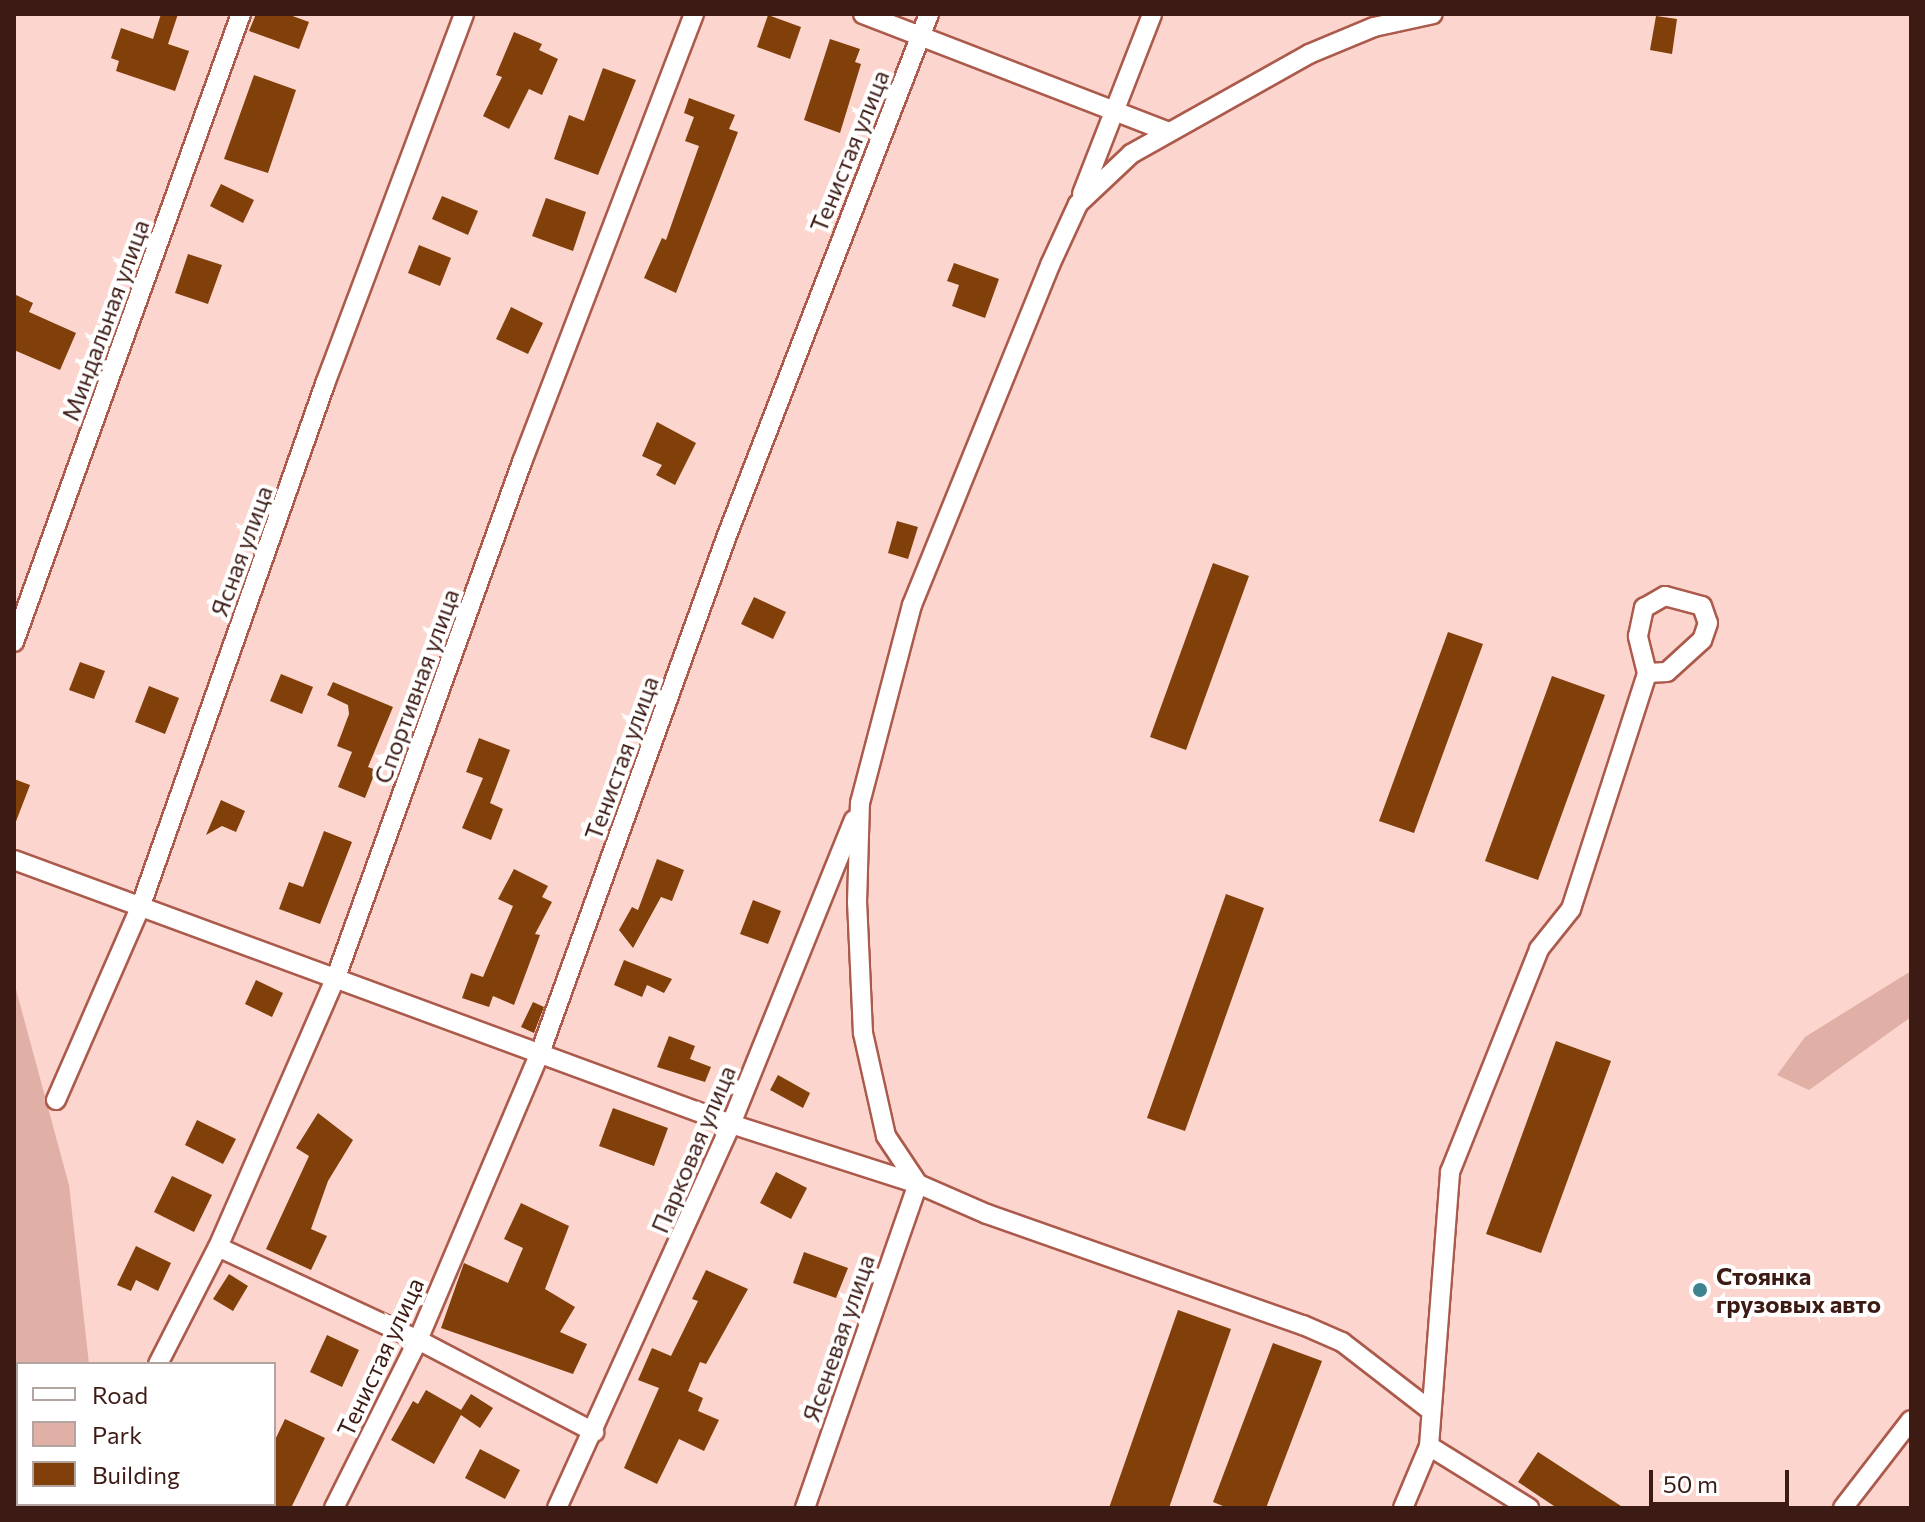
<!DOCTYPE html>
<meta charset="utf-8">
<style>
body{margin:0}
#map{position:relative;width:1925px;height:1522px;overflow:hidden;background:#fcd6ce;font-family:Commissioner,sans-serif}
div>[style]{position:absolute}
[style*='--x']{left:calc(var(--x)*1px);top:calc(var(--y)*1px);width:calc(var(--w)*1px);rotate:calc(var(--a)*1deg)}
.green>*{inset:0;background:#e0afa5}
.building>*{inset:0;background:#813f09}
.roads{filter:drop-shadow(2px 0 #ab5a4b) drop-shadow(-2px 0 #ab5a4b) drop-shadow(0 2px #ab5a4b) drop-shadow(0 -2px #ab5a4b)}
.minor>*{height:18px;margin:-9px;padding:0 9px;transform-origin:9px;border-radius:9px;background:#fff}
.dots>*{width:22px;height:22px;translate:-50% -50%;box-sizing:border-box;border:4px solid #fff;border-radius:50%}
span{translate:-50% -50%;white-space:nowrap;text-align:center;line-height:1.15;-webkit-text-stroke:8px #fff;paint-order:stroke}
.street-label{font-size:24px;color:#3d1b15}
.poi-label{font-size:24px;color:#3d1b15;font-weight:700}
.left{translate:0 -50%;text-align:left}
.frame{position:absolute;inset:0;border:16px solid #3d1b15;pointer-events:none}
.legend{position:absolute;left:16px;top:1362px;width:260px;height:144px;box-sizing:border-box;background:#fff;border:2px solid #b1a4a1;margin:0;padding:10px 14px;list-style:none;font-size:24px;color:#3d1b15}
.legend li{display:flex;align-items:center;gap:16px;height:40px}
.legend b{width:40px;border:2px solid #b1a4a1}
.scale{position:absolute;left:1649px;top:1470px;width:140px;height:36px;box-sizing:border-box;border:4px solid #3d1b15;border-top:0;padding-left:10px;font-size:24px;line-height:28px;white-space:nowrap;color:#3d1b15;-webkit-text-stroke:6px #fff;paint-order:stroke}
</style>
<div id="map">
<div class="green">
<i style="clip-path:polygon(1911px 971px,1911px 1017px,1809px 1090px,1777px 1075px,1805px 1037px)"></i>
<i style="clip-path:polygon(14px 982px,69px 1185px,89px 1364px,18px 1364px,18px 1504px,101px 1508px,14px 1508px)"></i>
</div>
<div class="building">
<i style="clip-path:polygon(161px 14px,178px 14px,168px 44px,189px 51px,175px 91px,116px 71px,119px 61px,111px 58px,121px 28px,153px 39px)"></i>
<i style="clip-path:polygon(256px 14px,287px 14px,309px 22px,299px 49px,249px 31px)"></i>
<i style="clip-path:polygon(768px 15px,801px 27px,790px 59px,757px 47px)"></i>
<i style="clip-path:polygon(1656px 16px,1677px 19px,1672px 54px,1650px 50px)"></i>
<i style="clip-path:polygon(514px 32px,542px 44px,539px 50px,558px 59px,542px 95px,529px 89px,509px 129px,483px 116px,502px 77px,496px 75px)"></i>
<i style="clip-path:polygon(830px 39px,860px 49px,855px 62px,861px 64px,840px 133px,804px 120px)"></i>
<i style="clip-path:polygon(603px 68px,636px 80px,598px 175px,554px 159px,569px 115px,584px 121px)"></i>
<i style="clip-path:polygon(254px 75px,296px 90px,268px 173px,224px 159px)"></i>
<i style="clip-path:polygon(689px 98px,735px 115px,729px 129px,738px 132px,676px 293px,644px 278px,662px 238px,666px 240px,699px 146px,685px 141px,694px 117px,684px 113px)"></i>
<i style="clip-path:polygon(221px 184px,254px 200px,243px 223px,210px 206px)"></i>
<i style="clip-path:polygon(442px 196px,478px 211px,468px 235px,432px 219px)"></i>
<i style="clip-path:polygon(546px 198px,586px 212px,573px 251px,532px 236px)"></i>
<i style="clip-path:polygon(419px 245px,451px 258px,440px 286px,408px 273px)"></i>
<i style="clip-path:polygon(188px 254px,222px 265px,208px 304px,175px 293px)"></i>
<i style="clip-path:polygon(954px 263px,999px 279px,985px 318px,952px 306px,959px 285px,947px 281px)"></i>
<i style="clip-path:polygon(14px 294px,33px 303px,29px 312px,76px 333px,60px 370px,14px 350px)"></i>
<i style="clip-path:polygon(511px 307px,543px 323px,528px 354px,496px 339px)"></i>
<i style="clip-path:polygon(657px 422px,696px 443px,675px 485px,656px 475px,662px 465px,642px 456px)"></i>
<i style="clip-path:polygon(897px 521px,918px 527px,908px 559px,888px 553px)"></i>
<i style="clip-path:polygon(1213px 563px,1249px 576px,1186px 750px,1150px 737px)"></i>
<i style="clip-path:polygon(754px 597px,786px 612px,773px 639px,741px 624px)"></i>
<i style="clip-path:polygon(1448px 632px,1483px 644px,1414px 833px,1379px 821px)"></i>
<i style="clip-path:polygon(80px 662px,105px 671px,94px 699px,69px 690px)"></i>
<i style="clip-path:polygon(281px 674px,313px 687px,302px 714px,270px 701px)"></i>
<i style="clip-path:polygon(1552px 676px,1605px 695px,1538px 880px,1485px 861px)"></i>
<i style="clip-path:polygon(333px 682px,393px 707px,368px 767px,376px 770px,365px 798px,338px 787px,352px 752px,337px 746px,349px 714px,348px 705px,327px 695px)"></i>
<i style="clip-path:polygon(149px 686px,179px 698px,165px 734px,135px 722px)"></i>
<i style="clip-path:polygon(479px 738px,510px 750px,490px 803px,503px 809px,491px 840px,462px 828px,483px 778px,466px 772px)"></i>
<i style="clip-path:polygon(14px 779px,30px 785px,15px 824px,14px 824px)"></i>
<i style="clip-path:polygon(221px 800px,245px 811px,236px 832px,222px 826px,206px 835px)"></i>
<i style="clip-path:polygon(324px 831px,352px 842px,320px 924px,279px 909px,289px 882px,303px 887px)"></i>
<i style="clip-path:polygon(657px 859px,684px 870px,672px 901px,661px 897px,633px 948px,619px 930px,632px 907px,638px 910px)"></i>
<i style="clip-path:polygon(514px 869px,548px 886px,542px 897px,552px 902px,535px 934px,540px 935px,514px 1005px,493px 996px,489px 1007px,462px 998px,471px 973px,483px 977px,513px 906px,498px 899px)"></i>
<i style="clip-path:polygon(1226px 894px,1264px 908px,1185px 1131px,1147px 1118px)"></i>
<i style="clip-path:polygon(753px 900px,781px 911px,768px 944px,740px 934px)"></i>
<i style="clip-path:polygon(624px 960px,672px 979px,664px 993px,647px 985px,642px 997px,614px 985px)"></i>
<i style="clip-path:polygon(256px 980px,283px 993px,272px 1017px,245px 1004px)"></i>
<i style="clip-path:polygon(533px 1002px,544px 1007px,534px 1033px,521px 1027px)"></i>
<i style="clip-path:polygon(669px 1036px,695px 1046px,690px 1059px,711px 1067px,705px 1082px,657px 1067px)"></i>
<i style="clip-path:polygon(1556px 1041px,1611px 1061px,1541px 1253px,1486px 1234px)"></i>
<i style="clip-path:polygon(778px 1075px,810px 1093px,803px 1108px,770px 1090px)"></i>
<i style="clip-path:polygon(613px 1108px,668px 1128px,654px 1166px,599px 1146px)"></i>
<i style="clip-path:polygon(318px 1113px,353px 1140px,328px 1181px,311px 1229px,327px 1236px,311px 1270px,266px 1249px,309px 1156px,296px 1148px)"></i>
<i style="clip-path:polygon(197px 1120px,236px 1139px,223px 1164px,185px 1145px)"></i>
<i style="clip-path:polygon(776px 1172px,807px 1188px,791px 1219px,760px 1203px)"></i>
<i style="clip-path:polygon(172px 1176px,212px 1195px,194px 1232px,154px 1212px)"></i>
<i style="clip-path:polygon(521px 1203px,569px 1226px,545px 1289px,575px 1307px,560px 1332px,587px 1344px,573px 1374px,441px 1328px,464px 1263px,508px 1283px,523px 1248px,504px 1239px)"></i>
<i style="clip-path:polygon(136px 1246px,171px 1263px,158px 1291px,136px 1280px,131px 1291px,117px 1285px)"></i>
<i style="clip-path:polygon(804px 1252px,848px 1268px,836px 1298px,793px 1283px)"></i>
<i style="clip-path:polygon(706px 1270px,748px 1289px,706px 1364px,700px 1362px,688px 1391px,703px 1398px,698px 1411px,719px 1420px,704px 1451px,679px 1439px,657px 1484px,624px 1468px,659px 1388px,638px 1380px,652px 1348px,671px 1356px,698px 1301px,692px 1299px)"></i>
<i style="clip-path:polygon(229px 1274px,248px 1286px,233px 1311px,213px 1299px)"></i>
<i style="clip-path:polygon(1178px 1310px,1231px 1329px,1169px 1508px,1109px 1508px)"></i>
<i style="clip-path:polygon(327px 1335px,359px 1350px,342px 1387px,310px 1372px)"></i>
<i style="clip-path:polygon(1273px 1343px,1322px 1361px,1266px 1508px,1228px 1508px,1213px 1502px)"></i>
<i style="clip-path:polygon(426px 1390px,461px 1410px,471px 1394px,493px 1408px,480px 1428px,461px 1415px,434px 1464px,391px 1440px,413px 1401px,418px 1404px)"></i>
<i style="clip-path:polygon(285px 1419px,325px 1438px,291px 1508px,274px 1508px,274px 1442px)"></i>
<i style="clip-path:polygon(480px 1449px,520px 1470px,505px 1499px,465px 1478px)"></i>
<i style="clip-path:polygon(1538px 1452px,1624px 1508px,1557px 1508px,1518px 1482px)"></i>
</div>
<div class="roads">
<div class="minor">
<i style="--x:863;--y:14;--w:325;--a:21.1"></i>
<i style="--x:1082;--y:194;--w:193;--a:-68.7"></i>
<i style="--x:14;--y:642;--w:668;--a:-70.13"></i>
<i style="--x:14;--y:860;--w:764;--a:20.21"></i>
<i style="--x:731;--y:1124;--w:196;--a:17.8"></i>
<i style="--x:918;--y:1184;--w:75;--a:23.5"></i>
<i style="--x:987;--y:1214;--w:335;--a:19.4"></i>
<i style="--x:1303;--y:1325;--w:43;--a:23.6"></i>
<i style="--x:1342;--y:1342;--w:111;--a:37.7"></i>
<i style="--x:56;--y:1100;--w:213;--a:-66.4"></i>
<i style="--x:141;--y:905;--w:553;--a:-70.55"></i>
<i style="--x:325;--y:384;--w:395;--a:-69.4"></i>
<i style="--x:918;--y:1184;--w:58;--a:-123.7"></i>
<i style="--x:886;--y:1136;--w:106;--a:-102.6"></i>
<i style="--x:863;--y:1033;--w:130;--a:-92.6"></i>
<i style="--x:857;--y:903;--w:100;--a:-88.3"></i>
<i style="--x:860;--y:803;--w:205;--a:-75.3"></i>
<i style="--x:912;--y:605;--w:367;--a:-67.9"></i>
<i style="--x:1050;--y:265;--w:67;--a:-65.3"></i>
<i style="--x:1078;--y:204;--w:73;--a:-43.3"></i>
<i style="--x:1131;--y:154;--w:204;--a:-29.3"></i>
<i style="--x:1309;--y:54;--w:70;--a:-22.6"></i>
<i style="--x:1374;--y:27;--w:60;--a:-12.4"></i>
<i style="--x:218;--y:1247;--w:221;--a:24.9"></i>
<i style="--x:418;--y:1340;--w:199;--a:27.6"></i>
<i style="--x:158;--y:1364;--w:131;--a:-62.9"></i>
<i style="--x:218;--y:1247;--w:295;--a:-66.4"></i>
<i style="--x:336;--y:977;--w:548;--a:-70.14"></i>
<i style="--x:522;--y:462;--w:480;--a:-69"></i>
<i style="--x:1429;--y:1446;--w:118;--a:31.8"></i>
<i style="--x:334;--y:1508;--w:188;--a:-63.4"></i>
<i style="--x:418;--y:1340;--w:312;--a:-67"></i>
<i style="--x:540;--y:1053;--w:548;--a:-70.14"></i>
<i style="--x:726;--y:538;--w:562;--a:-68.82"></i>
<i style="--x:557;--y:1508;--w:422;--a:-65.6"></i>
<i style="--x:731;--y:1124;--w:328;--a:-68"></i>
<i style="--x:805;--y:1508;--w:343;--a:-70.8"></i>
<i style="--x:1403;--y:1508;--w:67;--a:-67.2"></i>
<i style="--x:1429;--y:1446;--w:275;--a:-85.6"></i>
<i style="--x:1450;--y:1172;--w:240;--a:-68.2"></i>
<i style="--x:1539;--y:949;--w:51;--a:-51.3"></i>
<i style="--x:1571;--y:909;--w:248;--a:-72.1"></i>
<i style="--x:1647;--y:673;--w:38;--a:-104"></i>
<i style="--x:1638;--y:636;--w:29;--a:-78"></i>
<i style="--x:1644;--y:608;--w:24;--a:-30"></i>
<i style="--x:1665;--y:596;--w:38;--a:15"></i>
<i style="--x:1702;--y:606;--w:18;--a:71"></i>
<i style="--x:1708;--y:623;--w:18;--a:109"></i>
<i style="--x:1702;--y:640;--w:47;--a:137.6"></i>
<i style="--x:1667;--y:672;--w:20;--a:177"></i>
<i style="--x:1843;--y:1508;--w:111;--a:-52.3"></i>
</div>
</div>
<div class="dots">
<i style="left:1700px;top:1290px;background:#408492"></i>
</div>
<div class="street-label">
<span style="left:849px;top:151px;rotate:-68deg">Тенистая улица</span>
<span style="left:105px;top:320px;rotate:-70deg">Миндальная улица</span>
<span style="left:241px;top:551px;rotate:-70deg">Ясная улица</span>
<span style="left:416px;top:686px;rotate:-70deg">Спортивная улица</span>
<span style="left:621px;top:758px;rotate:-70deg">Тенистая улица</span>
<span style="left:693px;top:1149px;rotate:-67deg">Парковая улица</span>
<span style="left:838px;top:1338px;rotate:-71deg">Ясеневая улица</span>
<span style="left:380px;top:1357px;rotate:-65deg">Тенистая улица</span>
</div>
<div class="poi-label">
<span class="left" style="left:1716px;top:1290px">Стоянка<br>грузовых авто</span>
</div>
<div class="frame"></div>
<ul class="legend">
<li><b style="height:10px;background:#fff"></b>Road</li>
<li><b style="height:22px;background:#e0afa5"></b>Park</li>
<li><b style="height:22px;background:#813f09"></b>Building</li>
</ul>
<div class="scale">50 m</div>
</div>
